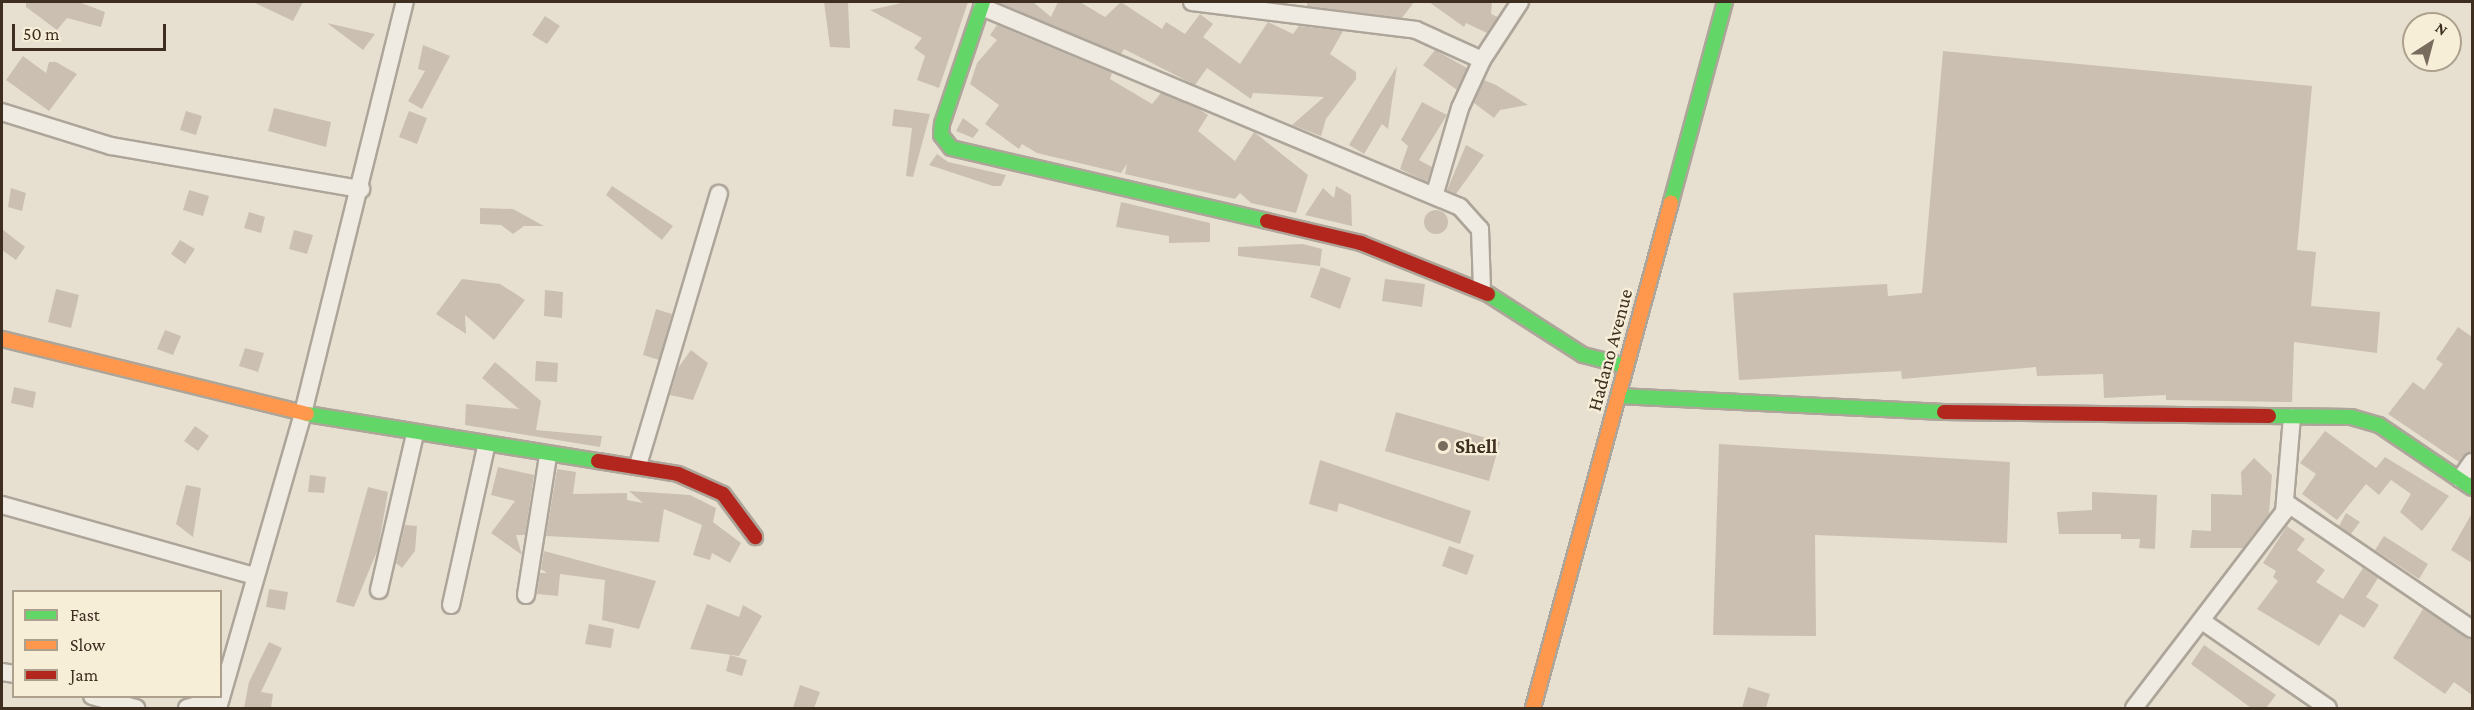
<!DOCTYPE html>
<style>
body{margin:0}
#map{position:relative;width:2474px;height:710px;overflow:hidden;background:#e7e0d1;font-family:"Crimson Pro",serif}
div>[style]{position:absolute}
[style*='--x']{left:calc(var(--x)*1px);top:calc(var(--y)*1px);width:calc(var(--w)*1px);rotate:calc(var(--a)*1deg)}
.building>*{inset:0;background:#cbbfb2}
.round{border-radius:50%}
.roads{filter:drop-shadow(2px 0 #ada599) drop-shadow(-2px 0 #ada599) drop-shadow(0 2px #ada599) drop-shadow(0 -2px #ada599)}
.street>*{height:16px;margin:-8px;padding:0 8px;transform-origin:8px;border-radius:8px;background:#efebe3}
.fast>*{height:14px;margin:-7px;padding:0 7px;transform-origin:7px;border-radius:7px;background:#63d668}
.slow>*{height:14px;margin:-7px;padding:0 7px;transform-origin:7px;border-radius:7px;background:#ff974d}
.jam>*{height:14px;margin:-7px;padding:0 7px;transform-origin:7px;border-radius:7px;background:#b3261e}
.dots>*{width:16px;height:16px;translate:-50% -50%;box-sizing:border-box;border:3px solid #f7eed8;border-radius:50%}
span{translate:-50% -50%;white-space:nowrap;text-align:center;line-height:1.15;-webkit-text-stroke:4.5px #f7eed8;paint-order:stroke}
.street-label{font-size:20px;color:#3d2e20}
.poi-label{font-size:20px;color:#3d2e20;font-weight:700}
.left{translate:0 -50%;text-align:left}
.frame{position:absolute;inset:0;border:3px solid #3d2e20;pointer-events:none}
.legend{position:absolute;left:12px;top:590px;width:210px;height:108px;box-sizing:border-box;background:#f7eed8;border:2px solid #ada18e;margin:0;padding:8px 10px;list-style:none;font-size:18px;color:#3d2e20}
.legend li{display:flex;align-items:center;gap:12px;height:30px}
.legend b{width:30px;border:2px solid #ada18e}
.north{position:absolute;left:2402px;top:12px;width:60px;height:60px;box-sizing:border-box;background:#f7eed8;border:2px solid #ada18e;border-radius:50%;rotate:36deg;font-size:16px;font-weight:700;line-height:24px;text-align:center;color:#3d2e20}
.north::after{content:'';display:block;margin:auto;width:21px;height:27px;background:#786c5e;clip-path:polygon(50% 0,100% 100%,50% 72%,0 100%)}
.scale{position:absolute;left:12px;top:24px;width:154px;height:27px;box-sizing:border-box;border:3px solid #3d2e20;border-top:0;padding-left:8px;font-size:18px;line-height:21px;white-space:nowrap;color:#3d2e20;-webkit-text-stroke:4px #f7eed8;paint-order:stroke}
</style>
<div id="map">
<div class="building">
<i style="clip-path:polygon(26px 2px,79px 2px,105px 12px,101px 27px,67px 18px,57px 30px,26px 7px)"></i>
<i style="clip-path:polygon(253px 2px,303px 2px,293px 21px)"></i>
<i style="clip-path:polygon(824px 2px,848px 2px,850px 48px,830px 47px)"></i>
<i style="clip-path:polygon(906px 2px,968px 2px,939px 88px,917px 80px,925px 56px,914px 48px,922px 38px,870px 10px)"></i>
<i style="clip-path:polygon(997px 2px,1033px 2px,1051px 17px,1058px 2px,1080px 2px,1105px 17px,1121px 2px,1162px 29px,1166px 22px,1185px 34px,1200px 14px,1213px 24px,1203px 37px,1240px 64px,1268px 22px,1293px 34px,1299px 26px,1343px 31px,1330px 54px,1356px 72px,1356px 79px,1326px 119px,1321px 136px,1292px 125px,1324px 97px,1253px 93px,1251px 99px,1207px 68px,1195px 85px,1124px 49px,1121px 54px)"></i>
<i style="clip-path:polygon(1307px 2px,1414px 2px,1402px 18px,1307px 6px)"></i>
<i style="clip-path:polygon(1429px 2px,1492px 2px,1491px 14px,1498px 17px,1487px 33px,1466px 23px,1464px 27px)"></i>
<i style="clip-path:polygon(545px 16px,560px 26px,547px 44px,532px 35px)"></i>
<i style="clip-path:polygon(327px 23px,375px 34px,363px 50px)"></i>
<i style="clip-path:polygon(997px 25px,1112px 73px,1110px 79px,1152px 104px,1161px 93px,1199px 109px,1208px 115px,1198px 131px,1235px 161px,1254px 132px,1308px 175px,1296px 213px,1251px 203px,1240px 193px,1235px 199px,1125px 174px,1127px 164px,1121px 173px,1037px 153px,1022px 144px,1019px 149px,985px 124px,999px 105px,970px 84px,977px 63px,997px 40px,990px 35px)"></i>
<i style="clip-path:polygon(423px 45px,450px 56px,422px 109px,408px 101px,425px 71px,418px 69px)"></i>
<i style="clip-path:polygon(1435px 50px,1467px 68px,1457px 90px,1423px 65px)"></i>
<i style="clip-path:polygon(1943px 51px,2312px 86px,2297px 250px,2316px 252px,2311px 306px,2380px 312px,2377px 353px,2294px 342px,2292px 402px,2166px 400px,2166px 395px,2104px 398px,2103px 374px,2037px 376px,2036px 367px,1902px 379px,1901px 371px,1739px 380px,1733px 293px,1887px 284px,1888px 296px,1922px 293px)"></i>
<i style="clip-path:polygon(23px 56px,46px 73px,49px 62px,56px 62px,77px 74px,49px 111px,6px 80px)"></i>
<i style="clip-path:polygon(1397px 66px,1388px 129px,1382px 124px,1364px 154px,1349px 145px)"></i>
<i style="clip-path:polygon(1484px 80px,1496px 85px,1528px 105px,1500px 110px,1494px 118px,1474px 103px)"></i>
<i style="clip-path:polygon(1422px 102px,1447px 115px,1419px 160px,1432px 167px,1427px 182px,1400px 169px,1408px 146px,1401px 140px)"></i>
<i style="clip-path:polygon(274px 108px,331px 122px,326px 147px,268px 131px)"></i>
<i style="clip-path:polygon(894px 109px,930px 114px,913px 177px,906px 176px,912px 128px,892px 126px)"></i>
<i style="clip-path:polygon(186px 111px,202px 116px,196px 135px,180px 130px)"></i>
<i style="clip-path:polygon(409px 111px,427px 118px,417px 144px,399px 137px)"></i>
<i style="clip-path:polygon(963px 118px,979px 130px,973px 138px,956px 131px)"></i>
<i style="clip-path:polygon(1466px 145px,1484px 155px,1456px 194px,1447px 190px)"></i>
<i style="clip-path:polygon(937px 154px,948px 162px,1006px 175px,1001px 186px,993px 186px,929px 165px)"></i>
<i style="clip-path:polygon(612px 186px,673px 226px,662px 240px,606px 195px)"></i>
<i style="clip-path:polygon(1336px 186px,1351px 195px,1352px 226px,1305px 215px,1323px 188px,1334px 198px)"></i>
<i style="clip-path:polygon(11px 188px,26px 193px,22px 211px,8px 207px)"></i>
<i style="clip-path:polygon(189px 190px,209px 196px,203px 216px,183px 210px)"></i>
<i style="clip-path:polygon(1121px 202px,1210px 223px,1210px 242px,1169px 243px,1169px 236px,1116px 227px)"></i>
<i style="clip-path:polygon(480px 208px,513px 209px,544px 226px,524px 226px,513px 234px,501px 225px,480px 224px)"></i>
<i class="round" style="left:1424px;top:210px;width:24px;height:24px"></i>
<i style="clip-path:polygon(249px 212px,265px 217px,261px 233px,244px 228px)"></i>
<i style="clip-path:polygon(2px 229px,25px 247px,16px 260px,2px 250px)"></i>
<i style="clip-path:polygon(294px 230px,313px 235px,307px 254px,289px 249px)"></i>
<i style="clip-path:polygon(180px 240px,195px 249px,185px 264px,171px 254px)"></i>
<i style="clip-path:polygon(1303px 244px,1322px 249px,1320px 266px,1238px 256px,1238px 247px)"></i>
<i style="clip-path:polygon(1321px 267px,1351px 278px,1340px 309px,1310px 297px)"></i>
<i style="clip-path:polygon(462px 279px,500px 284px,525px 300px,494px 340px,465px 315px,466px 334px,436px 314px)"></i>
<i style="clip-path:polygon(1385px 279px,1425px 284px,1422px 307px,1382px 301px)"></i>
<i style="clip-path:polygon(56px 289px,79px 295px,71px 328px,48px 322px)"></i>
<i style="clip-path:polygon(545px 290px,563px 292px,562px 318px,544px 316px)"></i>
<i style="clip-path:polygon(656px 309px,672px 314px,659px 360px,643px 355px)"></i>
<i style="clip-path:polygon(2458px 327px,2472px 337px,2472px 450px,2459px 462px,2388px 414px,2413px 382px,2424px 390px,2443px 364px,2436px 359px)"></i>
<i style="clip-path:polygon(165px 330px,181px 336px,173px 355px,157px 349px)"></i>
<i style="clip-path:polygon(245px 348px,264px 353px,258px 372px,239px 366px)"></i>
<i style="clip-path:polygon(691px 350px,708px 363px,693px 400px,670px 395px,678px 368px)"></i>
<i style="clip-path:polygon(536px 361px,558px 363px,557px 382px,535px 381px)"></i>
<i style="clip-path:polygon(495px 362px,541px 401px,536px 430px,602px 436px,600px 447px,465px 425px,466px 404px,519px 409px,482px 378px)"></i>
<i style="clip-path:polygon(14px 387px,36px 392px,33px 408px,11px 403px)"></i>
<i style="clip-path:polygon(1396px 412px,1500px 442px,1489px 481px,1385px 451px)"></i>
<i style="clip-path:polygon(195px 426px,209px 436px,198px 451px,184px 441px)"></i>
<i style="clip-path:polygon(2325px 431px,2376px 468px,2385px 457px,2449px 496px,2422px 531px,2400px 512px,2411px 494px,2391px 480px,2379px 495px,2366px 484px,2337px 520px,2302px 494px,2316px 474px,2300px 463px)"></i>
<i style="clip-path:polygon(1719px 444px,2010px 462px,2007px 543px,1815px 535px,1816px 636px,1713px 635px)"></i>
<i style="clip-path:polygon(2254px 458px,2272px 475px,2269px 514px,2243px 548px,2190px 548px,2192px 530px,2211px 531px,2211px 494px,2242px 495px,2241px 472px)"></i>
<i style="clip-path:polygon(1320px 460px,1471px 511px,1460px 544px,1339px 503px,1337px 512px,1309px 504px)"></i>
<i style="clip-path:polygon(498px 467px,534px 475px,525px 535px,516px 535px,522px 555px,491px 533px,515px 501px,491px 495px)"></i>
<i style="clip-path:polygon(557px 469px,576px 472px,573px 494px,627px 493px,627px 500px,643px 503px,629px 491px,690px 495px,716px 508px,713px 522px,741px 543px,730px 563px,712px 553px,710px 560px,693px 555px,702px 525px,664px 509px,659px 542px,546px 536px)"></i>
<i style="clip-path:polygon(310px 475px,326px 477px,324px 493px,308px 492px)"></i>
<i style="clip-path:polygon(186px 485px,201px 488px,193px 537px,176px 524px)"></i>
<i style="clip-path:polygon(368px 487px,388px 492px,378px 549px,354px 607px,336px 602px)"></i>
<i style="clip-path:polygon(2092px 492px,2157px 495px,2155px 549px,2139px 548px,2140px 539px,2121px 539px,2121px 534px,2059px 534px,2057px 512px,2092px 510px)"></i>
<i style="clip-path:polygon(2346px 513px,2360px 522px,2351px 534px,2339px 526px)"></i>
<i style="clip-path:polygon(2472px 513px,2472px 563px,2451px 550px)"></i>
<i style="clip-path:polygon(405px 525px,417px 526px,415px 551px,402px 568px,396px 563px)"></i>
<i style="clip-path:polygon(2287px 526px,2305px 539px,2297px 550px,2325px 570px,2316px 582px,2343px 599px,2363px 568px,2378px 578px,2366px 597px,2379px 605px,2364px 628px,2340px 614px,2319px 646px,2257px 609px,2278px 581px,2273px 577px,2276px 571px,2263px 563px)"></i>
<i style="clip-path:polygon(2384px 536px,2428px 564px,2419px 579px,2375px 550px)"></i>
<i style="clip-path:polygon(1449px 546px,1474px 555px,1467px 575px,1442px 566px)"></i>
<i style="clip-path:polygon(544px 551px,656px 581px,639px 629px,602px 620px,605px 580px,560px 574px,558px 596px,537px 594px,540px 573px,547px 573px,541px 569px)"></i>
<i style="clip-path:polygon(269px 589px,288px 592px,285px 610px,266px 607px)"></i>
<i style="clip-path:polygon(707px 604px,739px 617px,743px 605px,762px 616px,739px 656px,690px 649px)"></i>
<i style="clip-path:polygon(2423px 609px,2472px 639px,2472px 695px,2454px 682px,2445px 694px,2393px 658px)"></i>
<i style="clip-path:polygon(589px 624px,614px 629px,611px 648px,585px 644px)"></i>
<i style="clip-path:polygon(269px 642px,282px 648px,261px 692px,273px 694px,271px 708px,244px 708px,249px 682px)"></i>
<i style="clip-path:polygon(2204px 645px,2276px 695px,2266px 708px,2251px 708px,2191px 664px)"></i>
<i style="clip-path:polygon(730px 655px,747px 660px,742px 676px,726px 671px)"></i>
<i style="clip-path:polygon(800px 685px,820px 692px,814px 708px,793px 708px)"></i>
<i style="clip-path:polygon(1748px 687px,1770px 694px,1766px 708px,1742px 708px)"></i>
</div>
<div class="roads">
<div class="street">
<i style="--x:1192;--y:2;--w:226;--a:7.1"></i>
<i style="--x:1416;--y:30;--w:72;--a:24.4"></i>
<i style="--x:982;--y:7;--w:518;--a:22.7"></i>
<i style="--x:1460;--y:207;--w:30;--a:48"></i>
<i style="--x:1480;--y:229;--w:61;--a:88.1"></i>
<i style="--x:2;--y:112;--w:114;--a:17.3"></i>
<i style="--x:111;--y:146;--w:254;--a:9.8"></i>
<i style="--x:1435;--y:193;--w:89;--a:-73.6"></i>
<i style="--x:1460;--y:108;--w:53;--a:-65.4"></i>
<i style="--x:1482;--y:60;--w:69;--a:-56.8"></i>
<i style="--x:638;--y:465;--w:283;--a:-73.4"></i>
<i style="--x:2460;--y:479;--w:21;--a:-55"></i>
<i style="--x:2288;--y:504;--w:222;--a:34.2"></i>
<i style="--x:2;--y:505;--w:263;--a:15.7"></i>
<i style="--x:379;--y:590;--w:160;--a:-77"></i>
<i style="--x:526;--y:595;--w:141;--a:-81"></i>
<i style="--x:451;--y:605;--w:162;--a:-77.5"></i>
<i style="--x:2202;--y:621;--w:153;--a:34.6"></i>
<i style="--x:2;--y:672;--w:12;--a:9"></i>
<i style="--x:92;--y:696;--w:46;--a:15.3"></i>
<i style="--x:187;--y:708;--w:35;--a:-16"></i>
<i style="--x:218;--y:708;--w:307;--a:-73.9"></i>
<i style="--x:303;--y:413;--w:423;--a:-76.1"></i>
<i style="--x:2134;--y:708;--w:247;--a:-52.6"></i>
<i style="--x:2284;--y:512;--w:95;--a:-85.2"></i>
</div>
<div class="fast">
<i style="--x:983;--y:2;--w:129;--a:108.6"></i>
<i style="--x:942;--y:124;--w:11;--a:95"></i>
<i style="--x:941;--y:135;--w:16;--a:52"></i>
<i style="--x:951;--y:148;--w:324;--a:13"></i>
<i style="--x:1671;--y:202;--w:207;--a:-74.9"></i>
<i style="--x:1488;--y:294;--w:113;--a:32.7"></i>
<i style="--x:1583;--y:355;--w:44;--a:14.3"></i>
<i style="--x:1618;--y:396;--w:326;--a:2.8"></i>
<i style="--x:307;--y:414;--w:295;--a:9.2"></i>
<i style="--x:2269;--y:416;--w:82;--a:0.7"></i>
<i style="--x:2351;--y:417;--w:29;--a:16"></i>
<i style="--x:2379;--y:425;--w:112;--a:34.1"></i>
</div>
<div class="slow">
<i style="--x:2;--y:339;--w:314;--a:13.8"></i>
<i style="--x:1533;--y:708;--w:524;--a:-74.74"></i>
</div>
<div class="jam">
<i style="--x:1267;--y:221;--w:97;--a:13.2"></i>
<i style="--x:1361;--y:243;--w:137;--a:21.9"></i>
<i style="--x:1944;--y:412;--w:325;--a:0.7"></i>
<i style="--x:598;--y:461;--w:81;--a:9.2"></i>
<i style="--x:678;--y:474;--w:49;--a:24"></i>
<i style="--x:723;--y:494;--w:54;--a:53.3"></i>
</div>
</div>
<div class="dots">
<i style="left:1443px;top:446px;background:#786c5e"></i>
</div>
<div class="street-label">
<span style="left:1610px;top:350px;rotate:-75deg">Hadano Avenue</span>
</div>
<div class="poi-label">
<span class="left" style="left:1455px;top:446px">Shell</span>
</div>
<div class="frame"></div>
<ul class="legend">
<li><b style="height:8px;background:#63d668"></b>Fast</li>
<li><b style="height:8px;background:#ff974d"></b>Slow</li>
<li><b style="height:8px;background:#b3261e"></b>Jam</li>
</ul>
<div class="north">N</div>
<div class="scale">50 m</div>
</div>
